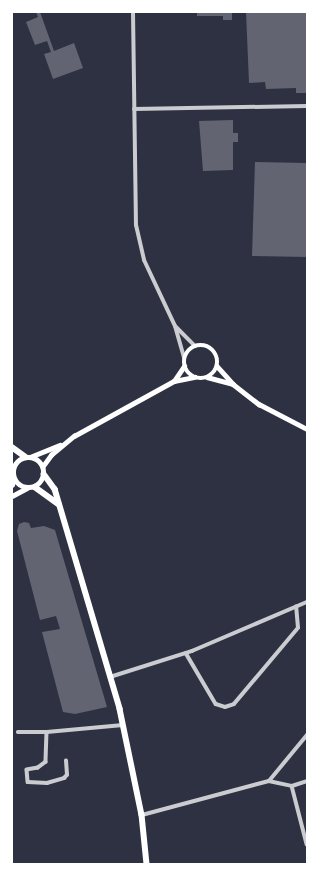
<!DOCTYPE html>
<style>
body{margin:0}
#map{position:relative;width:319px;height:876px;overflow:hidden;background:#2d3142;font-family:"Titillium Web",sans-serif}
div>[style]{position:absolute}
[style*='--x']{left:calc(var(--x)*1px);top:calc(var(--y)*1px);width:calc(var(--w)*1px);rotate:calc(var(--a)*1deg)}
.building>*{inset:0;background:#626471}
.minor>*{height:3.5px;margin:-1.75px;padding:0 1.75px;transform-origin:1.75px;border-radius:1.75px;background:#caccd0}
.tertiary>*{height:4px;margin:-2px;padding:0 2px;transform-origin:2px;border-radius:2px;background:#caccd0}
.secondary>*{height:4.5px;margin:-2.25px;padding:0 2.25px;transform-origin:2.25px;border-radius:2.25px;background:#fff}
.secondary>.ring{margin:-2.25px;padding:0;box-sizing:content-box;background:none;border:4.5px solid #fff;border-radius:50%}
.primary>*{height:5.5px;margin:-2.75px;padding:0 2.75px;transform-origin:2.75px;border-radius:2.75px;background:#fff}
.primary>.ring{margin:-2.75px;padding:0;box-sizing:content-box;background:none;border:5.5px solid #fff;border-radius:50%}
span{translate:-50% -50%;white-space:nowrap;text-align:center;line-height:1.15;-webkit-text-stroke:3px #fff;paint-order:stroke}
.frame{position:absolute;inset:0;border:13px solid #fff;pointer-events:none}
</style>
<div id="map">
<div class="building">
<i style="clip-path:polygon(36px 12px,40px 12px,54px 51px,74px 43px,83px 68px,53px 79px,44px 54px,51px 52px,47px 41px,35px 45px,26px 22px,38px 17px)"></i>
<i style="clip-path:polygon(197px 12px,232px 12px,232px 20px,223px 20px,223px 16px,197px 16px)"></i>
<i style="clip-path:polygon(246px 12px,307px 12px,307px 93px,296px 93px,296px 88px,266px 89px,265px 82px,249px 83px)"></i>
<i style="clip-path:polygon(233px 120px,233px 133px,238px 133px,238px 142px,233px 142px,233px 170px,203px 171px,199px 121px)"></i>
<i style="clip-path:polygon(255px 162px,307px 163px,307px 257px,252px 256px)"></i>
<i style="clip-path:polygon(24px 522px,29px 523px,31px 528px,44px 526px,55px 530px,107px 707px,75px 714px,63px 712px,42px 632px,60px 629px,56px 616px,40px 620px,17px 531px,19px 524px)"></i>
</div>
<div class="minor">
<i style="--x:186;--y:653;--w:59;--a:59.5"></i>
<i style="--x:216;--y:704;--w:9;--a:18"></i>
<i style="--x:225;--y:707;--w:9;--a:-18"></i>
<i style="--x:234;--y:704;--w:99;--a:-49.9"></i>
<i style="--x:298;--y:628;--w:21;--a:-95"></i>
<i style="--x:110;--y:677;--w:86;--a:-17.6"></i>
<i style="--x:192;--y:651;--w:125;--a:-23.1"></i>
<i style="--x:18;--y:732;--w:29;--a:0"></i>
<i style="--x:47;--y:732;--w:76;--a:-5.3"></i>
<i style="--x:47;--y:732;--w:30;--a:92"></i>
<i style="--x:46;--y:762;--w:10;--a:143"></i>
<i style="--x:38;--y:768;--w:11;--a:170"></i>
<i style="--x:27;--y:770;--w:12;--a:85"></i>
<i style="--x:28;--y:782;--w:19;--a:3"></i>
<i style="--x:47;--y:783;--w:18;--a:-16"></i>
<i style="--x:64;--y:778;--w:4;--a:-45"></i>
<i style="--x:67;--y:775;--w:14;--a:-94"></i>
<i style="--x:269;--y:781;--w:24;--a:12"></i>
<i style="--x:292;--y:786;--w:16;--a:-18"></i>
<i style="--x:292;--y:786;--w:60;--a:75.5"></i>
<i style="--x:142;--y:815;--w:131;--a:-15"></i>
<i style="--x:269;--y:781;--w:60;--a:-50.4"></i>
</div>
<div class="tertiary">
<i style="--x:133;--y:12;--w:213;--a:89.2"></i>
<i style="--x:136;--y:225;--w:36;--a:77"></i>
<i style="--x:144;--y:260;--w:73;--a:64.8"></i>
<i style="--x:175;--y:326;--w:33;--a:74"></i>
<i style="--x:134;--y:109;--w:173;--a:-1"></i>
<i style="--x:176;--y:327;--w:27;--a:45"></i>
</div>
<div class="secondary">
<i class="ring" style="left:184px;top:345px;width:29.5px;height:29.5px"></i>
<i style="--x:217;--y:366;--w:24;--a:48"></i>
<i style="--x:233;--y:384;--w:33;--a:38"></i>
<i style="--x:259;--y:404;--w:54;--a:27.5"></i>
<i style="--x:207;--y:377;--w:27;--a:15"></i>
<i style="--x:174;--y:381;--w:18;--a:-56"></i>
<i style="--x:30;--y:457;--w:32;--a:-22"></i>
<i style="--x:43;--y:466;--w:14;--a:-54"></i>
<i style="--x:51;--y:455;--w:30;--a:-40"></i>
<i style="--x:74;--y:436;--w:114;--a:-28.8"></i>
<i style="--x:174;--y:381;--w:21;--a:-11"></i>
<i style="--x:12;--y:485;--w:6;--a:-72"></i>
<i style="--x:12;--y:496;--w:17;--a:-28"></i>
</div>
<div class="primary">
<i style="--x:12;--y:447;--w:17;--a:36"></i>
<i class="ring" style="left:14px;top:458px;width:24.5px;height:24.5px"></i>
<i style="--x:44;--y:474;--w:19;--a:54"></i>
<i style="--x:55;--y:489;--w:229;--a:73.5"></i>
<i style="--x:120;--y:709;--w:108;--a:78.3"></i>
<i style="--x:142;--y:815;--w:49;--a:84.2"></i>
<i style="--x:35;--y:487;--w:29;--a:36"></i>
</div>
<div class="frame"></div>
</div>
